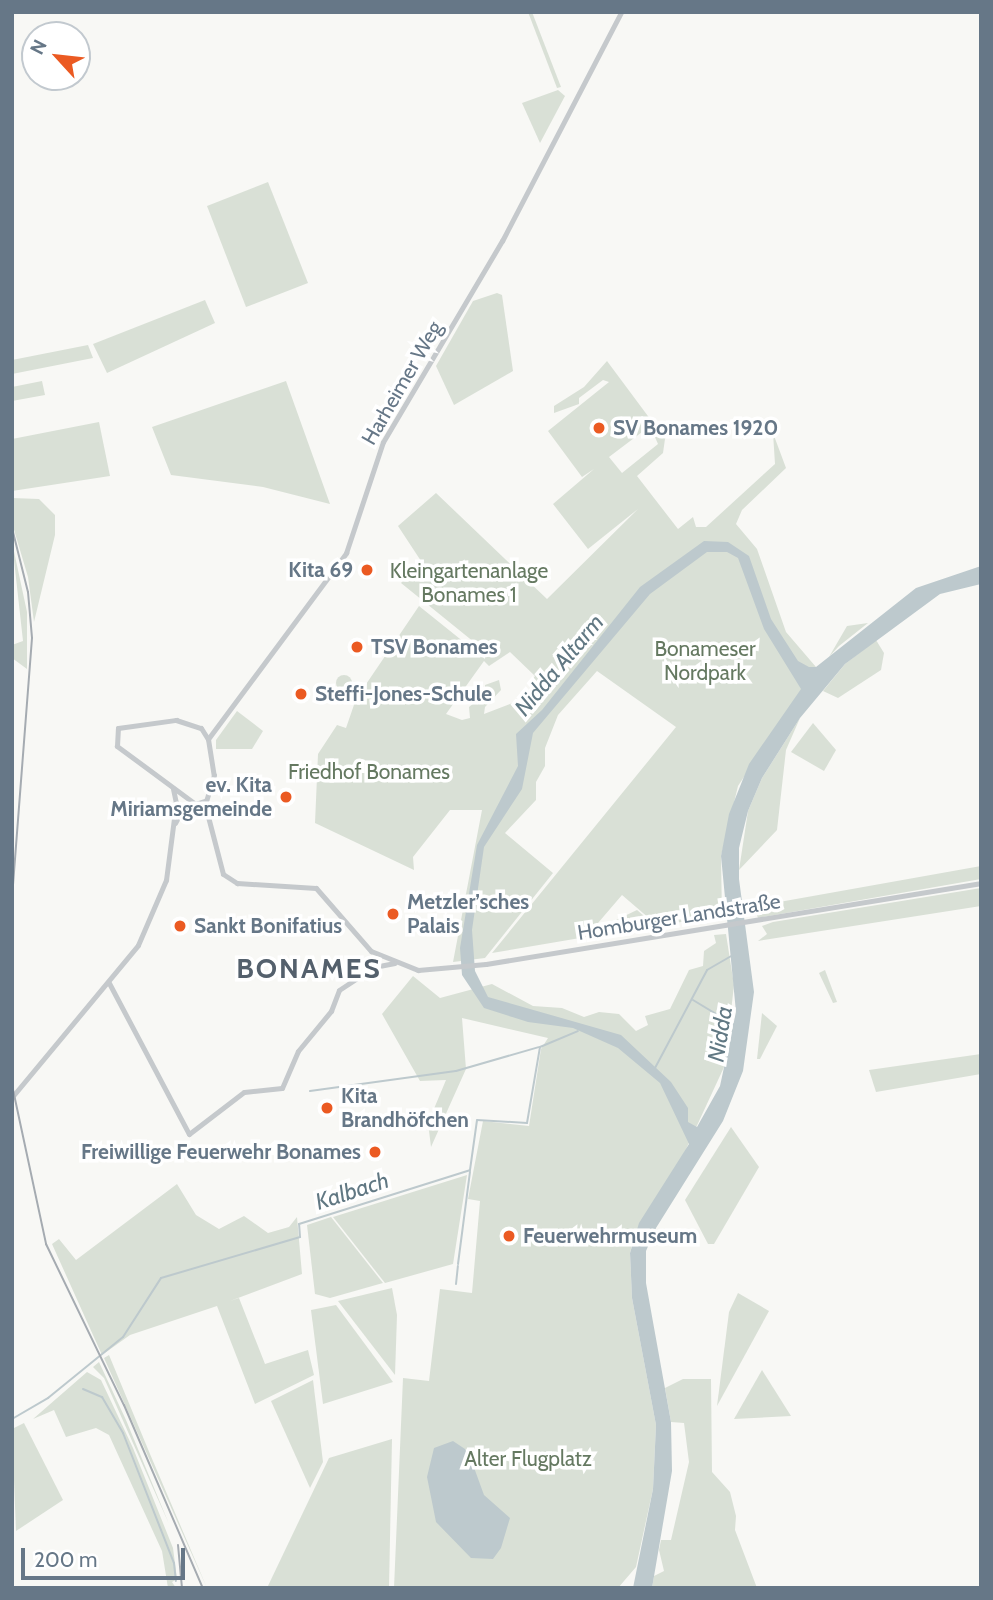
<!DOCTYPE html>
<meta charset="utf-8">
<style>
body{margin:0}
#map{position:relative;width:993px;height:1600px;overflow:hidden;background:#f8f8f5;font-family:Cabin,sans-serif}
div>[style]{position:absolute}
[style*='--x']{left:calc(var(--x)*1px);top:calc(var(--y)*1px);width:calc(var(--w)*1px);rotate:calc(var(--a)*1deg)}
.green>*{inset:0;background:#d9e0d6}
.round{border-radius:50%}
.water>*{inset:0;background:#bdc9cd}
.stream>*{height:2px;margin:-1px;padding:0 1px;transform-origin:1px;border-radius:1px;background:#bdc9cd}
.minor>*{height:5px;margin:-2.5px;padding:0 2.5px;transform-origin:2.5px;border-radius:2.5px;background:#c5c9cc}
.tram>*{height:2px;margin:-1px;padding:0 1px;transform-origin:1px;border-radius:1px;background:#a5abb1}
.dots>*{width:19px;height:19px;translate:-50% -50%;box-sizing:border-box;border:4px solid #fff;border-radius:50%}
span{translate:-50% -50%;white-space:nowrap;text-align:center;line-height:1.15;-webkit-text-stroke:7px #fff;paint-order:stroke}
.street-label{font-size:21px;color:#667787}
.poi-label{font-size:21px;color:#667787;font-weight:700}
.left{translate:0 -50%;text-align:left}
.right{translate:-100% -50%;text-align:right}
.park-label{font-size:21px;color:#657961}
.water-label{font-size:23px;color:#617883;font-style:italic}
.district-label{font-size:28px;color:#54606c;font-weight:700;letter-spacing:2px}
.frame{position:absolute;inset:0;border:14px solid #667787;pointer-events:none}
.north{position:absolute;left:21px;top:21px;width:70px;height:70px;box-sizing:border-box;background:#fff;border:2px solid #c2c9cf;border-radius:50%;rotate:297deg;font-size:19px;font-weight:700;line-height:28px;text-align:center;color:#667787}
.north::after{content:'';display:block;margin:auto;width:24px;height:32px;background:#eb5a22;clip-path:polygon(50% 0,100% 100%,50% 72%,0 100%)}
.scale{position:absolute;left:21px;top:1548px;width:164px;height:32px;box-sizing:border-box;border:4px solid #667787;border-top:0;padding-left:9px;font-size:21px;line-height:24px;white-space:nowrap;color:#667787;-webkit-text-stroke:5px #fff;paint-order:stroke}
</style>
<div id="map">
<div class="green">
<i style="clip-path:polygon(528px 12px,532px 12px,561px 87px,557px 88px)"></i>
<i style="clip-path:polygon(558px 90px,565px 96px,540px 143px,522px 103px)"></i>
<i style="clip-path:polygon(268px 182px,308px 283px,246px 307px,207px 206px)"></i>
<i style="clip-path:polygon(497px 293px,502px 295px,513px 371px,454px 405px,436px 366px,473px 301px)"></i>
<i style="clip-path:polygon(205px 300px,215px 323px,107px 373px,93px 344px)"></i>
<i style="clip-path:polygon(88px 345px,93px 358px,12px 374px,12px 360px)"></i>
<i style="clip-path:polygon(evenodd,607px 361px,665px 439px,663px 453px,637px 476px,678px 529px,693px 517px,696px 527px,706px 527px,775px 464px,773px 433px,786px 468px,742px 510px,736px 524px,757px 549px,786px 632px,816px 667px,738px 786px,721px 856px,722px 917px,657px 925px,622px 895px,586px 937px,492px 953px,676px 727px,597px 671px,558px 715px,545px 748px,545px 766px,536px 782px,536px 800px,505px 833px,553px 873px,485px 958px,453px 962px,482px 810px,450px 810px,413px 857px,414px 870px,315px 823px,318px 754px,337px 725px,346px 728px,356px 699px,419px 606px,485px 659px,485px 651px,401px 583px,421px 561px,398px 526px,436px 493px,547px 599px,638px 509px,588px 549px,553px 504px,594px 469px,582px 477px,548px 431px,609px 382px,603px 380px,579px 398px,579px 404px,554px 413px,554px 406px,584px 387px,607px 361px,650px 426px,658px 444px,622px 473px,609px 457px,650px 426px,607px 361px,510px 652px,535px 676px,529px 684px,538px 693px,484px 714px,485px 707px,501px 690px,499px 680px,485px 685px,485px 694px,469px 707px,470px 718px,462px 720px,446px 714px,484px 661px,489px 666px,510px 652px)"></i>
<i style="clip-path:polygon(42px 381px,45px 395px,12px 401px,12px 387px)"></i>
<i style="clip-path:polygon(286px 381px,330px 504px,263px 487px,171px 475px,152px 427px)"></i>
<i style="clip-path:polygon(99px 422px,110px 476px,12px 491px,12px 439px)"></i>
<i style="clip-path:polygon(12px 498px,39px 499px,55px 515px,55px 535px,34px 622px,28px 577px,12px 523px)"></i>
<i style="clip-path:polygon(12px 542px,27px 612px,27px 669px,12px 658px,12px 645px,23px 641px)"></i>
<i style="clip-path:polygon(868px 623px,839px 646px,829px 657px,847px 626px)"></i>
<i style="clip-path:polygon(876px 640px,884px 653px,881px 670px,838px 698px,823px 691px,845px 664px)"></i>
<i class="round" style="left:336px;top:675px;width:16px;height:16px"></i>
<i style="clip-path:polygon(237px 711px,263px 731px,252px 749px,216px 749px,216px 740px)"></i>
<i style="clip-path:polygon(800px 718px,786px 750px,777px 830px,739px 870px,748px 811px,762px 778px)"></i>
<i style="clip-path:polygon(813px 723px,836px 750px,824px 771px,791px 752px)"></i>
<i style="clip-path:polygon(981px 866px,981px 879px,758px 918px,752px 902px,768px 904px)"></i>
<i style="clip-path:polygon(981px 888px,981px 906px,758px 941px,767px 934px,762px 926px,773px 922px)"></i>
<i style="clip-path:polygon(637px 910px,657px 927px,639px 932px,631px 925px,623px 926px,624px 933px,603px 935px,616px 920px)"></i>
<i style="clip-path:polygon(726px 934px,734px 985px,725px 1065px,681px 1160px,634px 1238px,630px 1253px,632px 1298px,656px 1425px,653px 1489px,636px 1567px,618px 1588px,394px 1588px,403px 1378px,429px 1381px,440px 1289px,472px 1293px,480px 1201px,468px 1199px,483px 1121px,529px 1126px,541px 1049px,548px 1038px,462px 1018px,466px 1069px,431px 1147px,428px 1123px,446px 1080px,420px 1081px,382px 1014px,413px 976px,440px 998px,492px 984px,533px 1006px,562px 1008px,584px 1017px,599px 1012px,619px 1014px,636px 1031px,648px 1025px,645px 1016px,670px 1009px,689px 970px,703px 966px,704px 951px,716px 943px,714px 935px)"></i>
<i style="clip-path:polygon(825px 970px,837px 1002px,833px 1003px,819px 973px)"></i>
<i style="clip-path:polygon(762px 1013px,777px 1026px,760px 1059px,757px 1059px)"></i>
<i style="clip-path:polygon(981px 1054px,981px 1074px,876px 1092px,869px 1070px)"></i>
<i style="clip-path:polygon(731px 1127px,759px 1167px,714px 1244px,708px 1244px,685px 1200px)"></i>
<i style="clip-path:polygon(467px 1175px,453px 1264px,385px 1283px,333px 1217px)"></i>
<i style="clip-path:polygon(177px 1184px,196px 1215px,219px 1229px,244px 1216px,268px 1233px,289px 1227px,297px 1217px,302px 1274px,230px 1301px,239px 1298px,265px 1364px,308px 1350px,314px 1375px,255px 1404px,217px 1306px,130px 1335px,102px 1355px,52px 1244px,59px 1239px,76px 1260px)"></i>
<i style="clip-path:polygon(331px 1217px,383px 1283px,330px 1298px,315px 1294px,307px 1225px)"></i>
<i style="clip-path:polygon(392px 1288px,397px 1315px,395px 1375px,338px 1301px)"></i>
<i style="clip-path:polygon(738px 1293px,769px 1311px,717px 1406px,729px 1312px)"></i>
<i style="clip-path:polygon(336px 1305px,393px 1382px,323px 1404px,311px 1310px)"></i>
<i style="clip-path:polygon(109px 1355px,150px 1454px,207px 1588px,104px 1358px)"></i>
<i style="clip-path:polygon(99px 1362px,126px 1420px,169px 1524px,104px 1378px,93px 1367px)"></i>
<i style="clip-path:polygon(762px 1370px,791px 1416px,734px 1419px)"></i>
<i style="clip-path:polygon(87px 1372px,101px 1380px,133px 1448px,173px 1548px,177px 1579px,172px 1582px,176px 1588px,168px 1588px,162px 1551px,109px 1435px,96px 1428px,66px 1437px,54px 1410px,33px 1419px)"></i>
<i style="clip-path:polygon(683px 1379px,711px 1379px,712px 1472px,730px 1492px,736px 1516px,735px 1530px,757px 1588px,652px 1588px,654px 1576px,664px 1571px,659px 1550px,661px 1540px,671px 1540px,689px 1462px,684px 1423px,671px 1422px,665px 1388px)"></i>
<i style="clip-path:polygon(313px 1380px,323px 1462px,310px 1488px,271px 1401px)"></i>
<i style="clip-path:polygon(24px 1423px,63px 1500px,16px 1531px,12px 1429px)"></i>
<i style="clip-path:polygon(392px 1439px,389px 1588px,267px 1588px,329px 1458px)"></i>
</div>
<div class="water">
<i style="clip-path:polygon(evenodd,704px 541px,728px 542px,749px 556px,771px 619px,798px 661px,809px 667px,816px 667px,916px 588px,981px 566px,981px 584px,940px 594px,845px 664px,800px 718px,762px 778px,748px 811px,739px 848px,739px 879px,754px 992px,743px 1071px,723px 1121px,656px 1228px,646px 1251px,646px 1283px,671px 1422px,672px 1471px,652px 1588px,633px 1588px,653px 1489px,656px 1425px,632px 1298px,630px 1253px,639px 1223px,689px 1144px,660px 1083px,618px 1048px,573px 1028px,528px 1022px,484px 1008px,462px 975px,460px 948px,477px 845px,518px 766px,516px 734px,542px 710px,640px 587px,704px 541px,707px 552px,727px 552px,738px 558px,764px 629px,801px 689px,749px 764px,729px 814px,721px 856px,736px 1012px,720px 1086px,697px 1127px,688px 1122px,688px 1108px,671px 1082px,621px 1035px,488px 997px,475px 971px,472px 930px,484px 847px,522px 789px,533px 733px,650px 594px,707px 552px)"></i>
<i style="clip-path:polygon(453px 1441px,468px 1451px,484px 1495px,510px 1518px,501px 1548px,493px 1559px,471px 1558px,436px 1522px,427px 1477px,434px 1448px)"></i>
</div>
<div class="stream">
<i style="--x:693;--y:1000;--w:50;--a:31.2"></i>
<i style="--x:655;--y:1068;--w:111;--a:-62"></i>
<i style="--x:707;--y:970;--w:30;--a:-30"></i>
<i style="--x:310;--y:1091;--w:147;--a:-7.8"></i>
<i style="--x:456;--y:1071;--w:86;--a:-16.1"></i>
<i style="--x:458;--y:1264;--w:93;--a:-82.6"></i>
<i style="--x:456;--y:1284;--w:18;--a:-84"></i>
<i style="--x:83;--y:1389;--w:21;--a:23"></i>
<i style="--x:102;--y:1397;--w:42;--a:59.7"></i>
<i style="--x:123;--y:1433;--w:140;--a:68.6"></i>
<i style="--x:174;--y:1563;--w:18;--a:84"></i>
<i style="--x:12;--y:1419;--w:42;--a:-30.3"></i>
<i style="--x:48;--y:1398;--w:97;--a:-39.1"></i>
<i style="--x:123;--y:1337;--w:70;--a:-57.2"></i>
<i style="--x:161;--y:1278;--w:145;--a:-16.4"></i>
<i style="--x:300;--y:1237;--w:13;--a:-94"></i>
<i style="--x:299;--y:1224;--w:179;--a:-17.5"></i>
<i style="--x:470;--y:1170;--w:50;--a:-82"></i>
<i style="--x:477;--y:1120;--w:50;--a:3.4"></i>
<i style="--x:527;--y:1123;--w:77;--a:-80.3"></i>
<i style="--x:540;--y:1047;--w:41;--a:-22.8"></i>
</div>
<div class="minor">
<i style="--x:208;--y:739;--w:232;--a:-53.4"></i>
<i style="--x:346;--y:553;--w:117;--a:-71.6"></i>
<i style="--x:383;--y:442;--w:234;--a:-59.4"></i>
<i style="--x:502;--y:241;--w:258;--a:-62.5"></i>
<i style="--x:194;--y:803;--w:96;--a:-143.5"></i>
<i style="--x:117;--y:746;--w:18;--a:-87"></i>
<i style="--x:118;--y:728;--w:59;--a:-7.9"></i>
<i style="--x:176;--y:720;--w:26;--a:18"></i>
<i style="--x:201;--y:728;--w:13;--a:58"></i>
<i style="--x:208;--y:739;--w:36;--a:81"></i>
<i style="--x:214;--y:775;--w:31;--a:107"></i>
<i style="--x:205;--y:805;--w:71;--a:75.4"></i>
<i style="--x:223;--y:874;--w:17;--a:33"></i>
<i style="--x:237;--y:883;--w:79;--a:3.6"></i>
<i style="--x:316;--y:888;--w:84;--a:48.9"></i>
<i style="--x:371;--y:951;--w:51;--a:22"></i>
<i style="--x:418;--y:970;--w:68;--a:-5"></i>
<i style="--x:486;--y:964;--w:502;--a:-9.29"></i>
<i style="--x:175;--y:823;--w:17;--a:-62"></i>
<i style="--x:183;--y:808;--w:23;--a:-18"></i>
<i style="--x:109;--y:983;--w:171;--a:62.1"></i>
<i style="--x:189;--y:1134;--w:69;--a:-37.4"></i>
<i style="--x:244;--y:1092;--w:38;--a:-6"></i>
<i style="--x:282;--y:1088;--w:40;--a:-66.6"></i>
<i style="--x:298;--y:1051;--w:52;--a:-50.5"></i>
<i style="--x:331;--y:1011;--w:22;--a:-69"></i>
<i style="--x:339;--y:990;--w:42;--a:-33.3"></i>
<i style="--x:374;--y:967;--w:21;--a:-11"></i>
<i style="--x:12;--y:1097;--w:197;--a:-50.3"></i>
<i style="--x:138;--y:945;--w:71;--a:-66.7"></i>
<i style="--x:166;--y:880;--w:78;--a:-82.6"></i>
<i style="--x:176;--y:803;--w:14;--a:-102"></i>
</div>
<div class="tram">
<i style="--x:12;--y:528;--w:66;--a:76"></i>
<i style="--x:28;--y:592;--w:46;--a:85"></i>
<i style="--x:32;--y:638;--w:259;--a:94.4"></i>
<i style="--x:12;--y:1085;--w:163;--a:77.9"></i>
<i style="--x:46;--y:1244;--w:179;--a:64.2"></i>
<i style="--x:124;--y:1405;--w:199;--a:66.7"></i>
<i style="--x:178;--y:1545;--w:43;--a:84.7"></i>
</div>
<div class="dots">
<i style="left:599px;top:428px;background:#eb5a22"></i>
<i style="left:367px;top:570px;background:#eb5a22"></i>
<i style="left:357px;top:647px;background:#eb5a22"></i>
<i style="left:301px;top:694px;background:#eb5a22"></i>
<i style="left:286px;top:797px;background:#eb5a22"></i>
<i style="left:393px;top:914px;background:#eb5a22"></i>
<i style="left:180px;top:926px;background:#eb5a22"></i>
<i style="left:327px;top:1108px;background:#eb5a22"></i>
<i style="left:375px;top:1152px;background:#eb5a22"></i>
<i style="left:509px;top:1236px;background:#eb5a22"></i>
</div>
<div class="street-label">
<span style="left:402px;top:383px;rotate:-60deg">Harheimer Weg</span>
<span style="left:679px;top:917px;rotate:-9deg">Homburger Landstraße</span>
</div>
<div class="poi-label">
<span class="left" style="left:613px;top:428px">SV Bonames 1920</span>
<span class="right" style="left:353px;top:570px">Kita 69</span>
<span class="left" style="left:371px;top:647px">TSV Bonames</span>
<span class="left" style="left:315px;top:694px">Steffi-Jones-Schule</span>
<span class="right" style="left:272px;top:797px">ev. Kita<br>Miriamsgemeinde</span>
<span class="left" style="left:407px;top:914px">Metzler’sches<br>Palais</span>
<span class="left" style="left:194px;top:926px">Sankt Bonifatius</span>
<span class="left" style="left:341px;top:1108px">Kita<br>Brandhöfchen</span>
<span class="right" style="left:361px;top:1152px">Freiwillige Feuerwehr Bonames</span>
<span class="left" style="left:523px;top:1236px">Feuerwehrmuseum</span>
</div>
<div class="park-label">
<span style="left:469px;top:583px">Kleingartenanlage<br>Bonames 1</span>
<span style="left:705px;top:661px">Bonameser<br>Nordpark</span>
<span style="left:369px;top:772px">Friedhof Bonames</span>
<span style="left:528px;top:1459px">Alter Flugplatz</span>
</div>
<div class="water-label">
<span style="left:559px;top:665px;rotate:-50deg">Nidda Altarm</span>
<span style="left:720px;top:1034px;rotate:-81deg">Nidda</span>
<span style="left:352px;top:1191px;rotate:-18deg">Kalbach</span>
</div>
<div class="district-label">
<span style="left:309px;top:968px">BONAMES</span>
</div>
<div class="frame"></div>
<div class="north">N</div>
<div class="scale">200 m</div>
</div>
